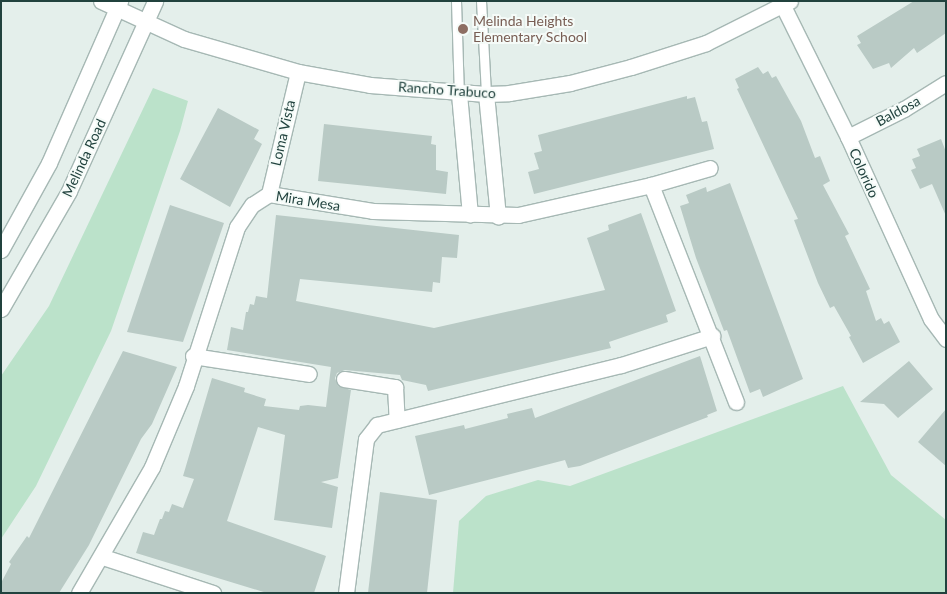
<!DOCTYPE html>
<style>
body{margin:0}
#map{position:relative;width:947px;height:594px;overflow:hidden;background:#e4efeb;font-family:Lato,sans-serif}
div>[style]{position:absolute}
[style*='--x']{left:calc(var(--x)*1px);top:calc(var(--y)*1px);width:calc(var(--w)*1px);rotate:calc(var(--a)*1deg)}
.green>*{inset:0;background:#bbe2ca}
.building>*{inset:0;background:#b9cac5}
.roads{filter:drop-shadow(1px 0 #a6b8b4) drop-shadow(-1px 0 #a6b8b4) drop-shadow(0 1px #a6b8b4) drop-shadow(0 -1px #a6b8b4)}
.service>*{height:9px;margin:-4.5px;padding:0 4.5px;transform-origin:4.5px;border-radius:4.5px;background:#fff}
.minor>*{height:15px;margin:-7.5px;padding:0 7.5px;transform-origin:7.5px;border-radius:7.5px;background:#fff}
.tertiary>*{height:15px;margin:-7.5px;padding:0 7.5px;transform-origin:7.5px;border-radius:7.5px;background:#fff}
.secondary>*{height:15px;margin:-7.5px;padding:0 7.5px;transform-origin:7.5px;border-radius:7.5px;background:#fff}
.dots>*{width:14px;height:14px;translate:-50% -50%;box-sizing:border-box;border:2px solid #f5fbf8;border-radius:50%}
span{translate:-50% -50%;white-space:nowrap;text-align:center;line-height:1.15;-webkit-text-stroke:4px #f5fbf8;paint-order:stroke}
.education-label{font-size:14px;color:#785e54}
.left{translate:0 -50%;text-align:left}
.street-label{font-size:14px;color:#21423e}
.frame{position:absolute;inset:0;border:2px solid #21423e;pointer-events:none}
</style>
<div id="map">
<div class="green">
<i style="clip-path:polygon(153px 88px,188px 101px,180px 131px,111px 331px,36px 486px,1px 539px,1px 376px,49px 306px)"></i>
<i style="clip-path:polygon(843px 386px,891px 475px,946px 520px,946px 593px,453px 593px,459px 521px,486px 496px,538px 480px,570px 486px)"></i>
</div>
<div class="building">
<i style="clip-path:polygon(914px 1px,946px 1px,946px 33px,917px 53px,914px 48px,891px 68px,889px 63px,873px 69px,857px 45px,861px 43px,857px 36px)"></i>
<i style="clip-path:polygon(758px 67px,763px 74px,768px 71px,772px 78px,776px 76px,801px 121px,815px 158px,820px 156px,830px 181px,823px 185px,849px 234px,845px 236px,870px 289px,866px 291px,876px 321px,881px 318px,884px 324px,889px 321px,900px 342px,863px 363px,849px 337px,851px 336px,834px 306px,830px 308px,818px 283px,794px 220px,798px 219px,737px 89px,739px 88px,735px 79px)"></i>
<i style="clip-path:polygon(687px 96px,687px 99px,695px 97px,702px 122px,707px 121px,714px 149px,534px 194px,528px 172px,539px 169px,534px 153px,542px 151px,538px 135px)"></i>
<i style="clip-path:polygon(218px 108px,259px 130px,254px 139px,262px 144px,230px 207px,180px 179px)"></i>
<i style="clip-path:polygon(324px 124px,432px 136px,431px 144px,436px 145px,436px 170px,448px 172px,446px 194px,318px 181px)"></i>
<i style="clip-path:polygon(941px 139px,946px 152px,946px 216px,932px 184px,920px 189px,911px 170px,916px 168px,912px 159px,920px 156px,917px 149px)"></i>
<i style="clip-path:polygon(730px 183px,803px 379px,763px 397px,760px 389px,750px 393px,727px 330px,724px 331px,696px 258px,680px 206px,689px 203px,686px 195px,706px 187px,707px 192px)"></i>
<i style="clip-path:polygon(170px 205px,224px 223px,183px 342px,127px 332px)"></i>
<i style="clip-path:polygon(641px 213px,676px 311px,666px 315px,668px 322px,609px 342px,611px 348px,428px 391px,426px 385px,402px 380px,400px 375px,345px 370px,337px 373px,335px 378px,338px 386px,351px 390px,338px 478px,321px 482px,338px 487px,332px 528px,274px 520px,285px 435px,258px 427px,227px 521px,326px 556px,314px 593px,267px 593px,136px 553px,143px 532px,154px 535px,160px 519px,162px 519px,165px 511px,169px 512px,172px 504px,183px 508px,194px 479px,183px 476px,212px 378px,245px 388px,244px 392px,266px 399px,264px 406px,299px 410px,300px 406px,308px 405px,326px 407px,331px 367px,227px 350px,231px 327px,243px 330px,246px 312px,248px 312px,250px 304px,254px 305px,256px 296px,267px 298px,276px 215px,459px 235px,457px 258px,442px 257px,440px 283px,433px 282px,432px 292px,300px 279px,296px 301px,434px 328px,605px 290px,587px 238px,609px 230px,608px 225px)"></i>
<i style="clip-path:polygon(123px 351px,177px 367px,152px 424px,141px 439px,89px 545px,59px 593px,1px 593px,1px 583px,11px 564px,9px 562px,27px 536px,29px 538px)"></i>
<i style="clip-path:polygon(700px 356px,717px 411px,707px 415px,708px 417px,580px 466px,568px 468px,565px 460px,429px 495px,415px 436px,464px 425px,465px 429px,508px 418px,507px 414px,532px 408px,535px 418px)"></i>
<i style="clip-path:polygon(909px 361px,933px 389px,898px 418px,884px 404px,860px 402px)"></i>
<i style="clip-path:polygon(946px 409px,946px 466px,918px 442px)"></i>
<i style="clip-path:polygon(380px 492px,437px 500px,427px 593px,368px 593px)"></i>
</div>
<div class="roads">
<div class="service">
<i style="--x:456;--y:1;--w:93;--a:88.2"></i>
<i style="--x:481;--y:1;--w:93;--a:86.9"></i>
</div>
<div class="minor">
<i style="--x:783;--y:6;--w:146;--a:63.6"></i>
<i style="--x:848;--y:137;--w:200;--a:65.5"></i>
<i style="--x:931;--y:319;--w:25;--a:53"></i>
<i style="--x:459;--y:94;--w:121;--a:84.8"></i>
<i style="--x:486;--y:94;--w:123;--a:84.4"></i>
<i style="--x:848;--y:137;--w:63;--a:-26.6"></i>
<i style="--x:904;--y:109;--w:49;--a:-31.8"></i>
<i style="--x:651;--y:185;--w:233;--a:68.6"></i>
<i style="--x:269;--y:194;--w:125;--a:-76.6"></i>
<i style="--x:193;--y:356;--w:117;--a:8.8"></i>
<i style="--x:344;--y:379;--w:52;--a:8.9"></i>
<i style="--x:395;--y:387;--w:33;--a:87"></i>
<i style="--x:103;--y:557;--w:116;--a:18.1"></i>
<i style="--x:79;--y:593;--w:146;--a:-59.9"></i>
<i style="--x:152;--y:467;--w:88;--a:-67.2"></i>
<i style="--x:186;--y:386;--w:167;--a:-72.2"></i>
<i style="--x:237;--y:227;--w:27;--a:-56"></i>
<i style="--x:252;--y:205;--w:20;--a:-33"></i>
<i style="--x:269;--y:194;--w:105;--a:9.3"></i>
<i style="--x:373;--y:211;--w:145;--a:1.6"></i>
<i style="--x:518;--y:215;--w:136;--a:-12.7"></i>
<i style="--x:651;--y:185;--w:61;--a:-16.1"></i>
<i style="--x:346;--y:593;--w:155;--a:-82.6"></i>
<i style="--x:366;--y:439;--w:18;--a:-52"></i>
<i style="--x:377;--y:425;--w:251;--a:-13.8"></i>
<i style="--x:621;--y:365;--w:96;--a:-17.7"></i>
</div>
<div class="tertiary">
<i style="--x:101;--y:1;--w:91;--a:24.6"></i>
<i style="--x:184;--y:39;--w:119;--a:16.1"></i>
<i style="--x:298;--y:72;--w:73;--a:10.2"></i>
<i style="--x:370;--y:85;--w:116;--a:4.4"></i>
<i style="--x:486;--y:94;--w:23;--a:-2"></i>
<i style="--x:509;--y:93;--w:62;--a:-9.3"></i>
<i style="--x:570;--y:83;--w:63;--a:-14.7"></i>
<i style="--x:631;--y:67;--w:79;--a:-17.7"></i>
<i style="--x:706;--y:43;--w:94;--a:-26.6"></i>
</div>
<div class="secondary">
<i style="--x:1;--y:250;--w:99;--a:-61.1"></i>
<i style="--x:49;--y:163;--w:177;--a:-66.3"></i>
<i style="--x:1;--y:309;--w:136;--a:-60"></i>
<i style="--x:69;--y:191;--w:209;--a:-65.6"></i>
</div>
</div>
<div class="dots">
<i style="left:463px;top:29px;background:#8d6e63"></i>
</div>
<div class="education-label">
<span class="left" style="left:473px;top:29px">Melinda Heights<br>Elementary School</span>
</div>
<div class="street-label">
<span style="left:447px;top:90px;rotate:4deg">Rancho Trabuco</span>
<span style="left:898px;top:111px;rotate:-28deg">Baldosa</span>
<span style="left:283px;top:133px;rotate:-77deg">Loma Vista</span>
<span style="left:84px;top:158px;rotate:-65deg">Melinda Road</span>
<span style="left:864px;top:173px;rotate:66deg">Colorido</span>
<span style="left:308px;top:201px;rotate:9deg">Mira Mesa</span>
</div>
<div class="frame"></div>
</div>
